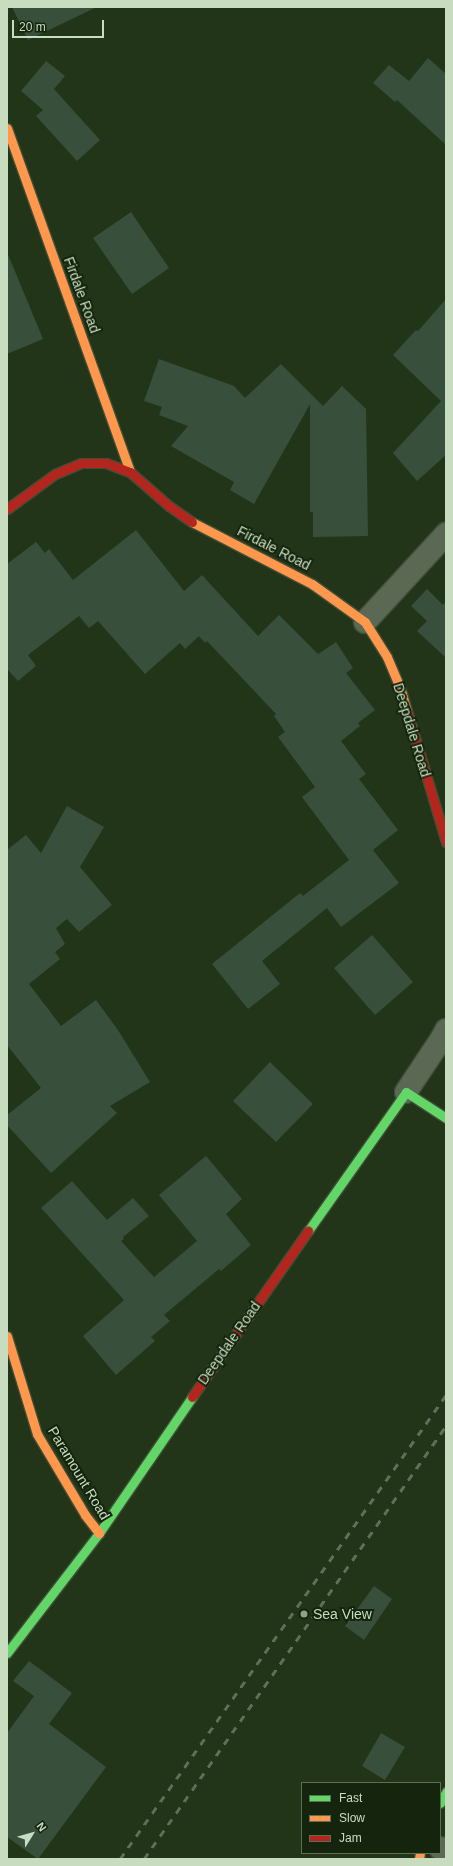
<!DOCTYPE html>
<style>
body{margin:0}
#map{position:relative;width:453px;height:1866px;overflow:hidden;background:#223519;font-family:Arial,sans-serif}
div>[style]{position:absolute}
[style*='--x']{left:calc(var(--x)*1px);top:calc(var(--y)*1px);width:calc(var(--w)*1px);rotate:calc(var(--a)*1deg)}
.building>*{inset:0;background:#374f3b}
.roads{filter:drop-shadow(1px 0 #3f4e38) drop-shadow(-1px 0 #3f4e38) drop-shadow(0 1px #3f4e38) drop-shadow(0 -1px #3f4e38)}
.street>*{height:22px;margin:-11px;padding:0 11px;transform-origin:11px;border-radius:11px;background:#5a6854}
.fast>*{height:9px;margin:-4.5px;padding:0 4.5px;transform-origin:4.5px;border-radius:4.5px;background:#63d668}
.slow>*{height:9px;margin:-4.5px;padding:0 4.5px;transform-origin:4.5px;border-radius:4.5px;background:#ff974d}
.jam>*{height:9px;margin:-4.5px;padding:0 4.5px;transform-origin:4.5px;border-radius:4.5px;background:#b3261e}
.rail>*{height:3px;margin-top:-1.5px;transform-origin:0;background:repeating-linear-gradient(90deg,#616e5b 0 7px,transparent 0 14px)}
.dots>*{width:11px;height:11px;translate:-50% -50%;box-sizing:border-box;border:2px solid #14240d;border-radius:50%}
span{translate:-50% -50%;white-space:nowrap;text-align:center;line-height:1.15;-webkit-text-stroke:4px #14240d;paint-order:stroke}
.street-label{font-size:14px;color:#c8ddc0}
.poi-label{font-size:14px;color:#c8ddc0}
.left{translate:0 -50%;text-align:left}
.frame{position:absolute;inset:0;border:8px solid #c8ddc0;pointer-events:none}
.legend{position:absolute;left:301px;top:1782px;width:140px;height:72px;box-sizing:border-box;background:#14240d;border:1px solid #5c6e55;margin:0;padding:5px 7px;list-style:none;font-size:12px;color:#c8ddc0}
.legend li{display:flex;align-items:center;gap:8px;height:20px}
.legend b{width:20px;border:1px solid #5c6e55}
.north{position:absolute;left:12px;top:1814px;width:40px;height:40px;-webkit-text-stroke:3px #14240d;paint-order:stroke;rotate:53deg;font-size:11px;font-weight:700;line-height:16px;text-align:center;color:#c8ddc0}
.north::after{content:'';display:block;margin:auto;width:14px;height:18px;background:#c8ddc0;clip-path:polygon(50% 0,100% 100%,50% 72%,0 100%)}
.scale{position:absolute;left:12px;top:20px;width:92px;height:18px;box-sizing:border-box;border:2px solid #c8ddc0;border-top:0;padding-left:5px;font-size:12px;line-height:14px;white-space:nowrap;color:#c8ddc0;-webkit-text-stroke:3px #14240d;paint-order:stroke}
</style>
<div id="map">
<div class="building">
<i style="clip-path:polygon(12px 7px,97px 7px,28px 40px)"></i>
<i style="clip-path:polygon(428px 58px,446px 74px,446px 145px,397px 100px,395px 102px,373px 83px,389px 65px,409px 81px)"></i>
<i style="clip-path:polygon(46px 61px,65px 76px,54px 89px,100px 140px,77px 161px,36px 116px,43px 110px,21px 91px)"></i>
<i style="clip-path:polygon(131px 212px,169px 268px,132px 294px,93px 238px)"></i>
<i style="clip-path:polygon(7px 252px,43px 339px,7px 354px)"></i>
<i style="clip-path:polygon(446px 299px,446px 455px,417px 481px,393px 453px,441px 401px,393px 355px,416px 330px,418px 331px)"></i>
<i style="clip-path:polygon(159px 359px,234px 386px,245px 398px,281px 364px,323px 406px,342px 386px,366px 409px,368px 536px,313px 537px,313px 512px,310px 512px,310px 404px,254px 504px,230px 490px,234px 482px,171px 446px,188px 426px,159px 415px,162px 407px,144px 401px)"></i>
<i style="clip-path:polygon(136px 530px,184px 591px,202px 575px,258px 636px,279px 615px,318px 654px,336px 642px,353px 668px,346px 673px,375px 710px,358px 723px,360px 726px,341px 741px,366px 774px,359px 779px,398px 830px,373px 850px,399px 883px,341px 927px,327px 908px,262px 961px,280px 984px,248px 1009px,212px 964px,300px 893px,303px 896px,349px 860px,302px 797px,315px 787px,278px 737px,285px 732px,274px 716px,276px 714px,207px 641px,205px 643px,199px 636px,185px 649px,180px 643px,145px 674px,98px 621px,89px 628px,79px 616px,28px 655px,36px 666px,18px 681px,8px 670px,7px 671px,7px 564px,36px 542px,45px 553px,49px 549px,73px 580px)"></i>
<i style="clip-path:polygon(427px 589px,443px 605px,446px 601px,446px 658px,417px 631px,427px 621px,411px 606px)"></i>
<i style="clip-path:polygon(67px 806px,104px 827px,80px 867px,112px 905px,79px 932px,67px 919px,56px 928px,65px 944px,55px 952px,60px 959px,29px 984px,61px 1026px,96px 1000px,118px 1030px,150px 1082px,110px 1106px,117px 1113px,51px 1173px,7px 1125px,7px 1115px,41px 1088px,7px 1045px,7px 850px,26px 835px,41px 853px)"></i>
<i style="clip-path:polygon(372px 935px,413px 982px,375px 1015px,334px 968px)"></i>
<i style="clip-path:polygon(270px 1062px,313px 1104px,276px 1142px,233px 1101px)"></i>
<i style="clip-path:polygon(206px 1156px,242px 1199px,226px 1214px,251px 1245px,221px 1271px,219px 1269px,164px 1315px,170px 1321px,151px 1337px,155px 1341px,116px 1375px,83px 1336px,124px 1300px,41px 1208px,72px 1181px,107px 1220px,133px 1198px,149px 1216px,123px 1237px,124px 1239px,121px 1241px,154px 1277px,197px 1241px,159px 1195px)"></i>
<i style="clip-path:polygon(374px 1586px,392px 1599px,364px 1640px,345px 1626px)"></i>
<i style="clip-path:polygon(29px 1661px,72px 1693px,49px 1724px,106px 1767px,38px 1859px,7px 1837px,7px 1733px,34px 1696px,13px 1681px)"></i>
<i style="clip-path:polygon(381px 1733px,405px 1747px,385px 1780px,362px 1766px)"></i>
</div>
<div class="roads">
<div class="street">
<i style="--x:365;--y:622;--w:120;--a:-47.4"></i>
<i style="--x:406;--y:1092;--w:65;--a:-56.3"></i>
<i style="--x:442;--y:1038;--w:9;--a:-63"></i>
<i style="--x:440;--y:1848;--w:6;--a:18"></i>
</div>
<div class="fast">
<i style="--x:308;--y:1231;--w:170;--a:-54.8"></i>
<i style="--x:406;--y:1092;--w:48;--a:33"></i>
<i style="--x:7;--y:1653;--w:151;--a:-52.5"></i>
<i style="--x:99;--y:1533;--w:165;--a:-55.6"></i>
<i style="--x:440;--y:1803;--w:13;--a:-61"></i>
</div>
<div class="slow">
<i style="--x:7;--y:128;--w:365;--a:70.3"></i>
<i style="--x:192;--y:522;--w:135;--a:27.3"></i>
<i style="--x:312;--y:584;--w:65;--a:35.6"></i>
<i style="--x:365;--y:622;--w:41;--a:57.8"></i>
<i style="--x:387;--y:657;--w:33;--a:67"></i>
<i style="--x:400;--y:687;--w:25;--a:74"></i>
<i style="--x:7;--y:1336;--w:102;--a:73"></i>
<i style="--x:37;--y:1434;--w:94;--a:59.3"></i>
<i style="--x:85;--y:1515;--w:23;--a:52"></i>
<i style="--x:419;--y:1859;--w:6;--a:-81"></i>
</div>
<div class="jam">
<i style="--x:7;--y:509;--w:59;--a:-36.1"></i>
<i style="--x:55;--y:474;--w:28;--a:-23"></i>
<i style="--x:81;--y:463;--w:25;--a:0"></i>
<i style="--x:106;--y:463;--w:26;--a:21"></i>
<i style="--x:130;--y:472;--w:52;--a:41.1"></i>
<i style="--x:169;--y:506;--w:28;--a:35"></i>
<i style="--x:407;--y:711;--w:137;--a:73.4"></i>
<i style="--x:192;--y:1397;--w:203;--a:-55.1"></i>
</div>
</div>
<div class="rail">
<i style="--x:120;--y:1859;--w:567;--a:-54.91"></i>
<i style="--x:144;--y:1859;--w:528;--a:-55.11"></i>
</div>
<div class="dots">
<i style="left:304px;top:1614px;background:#8ea286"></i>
</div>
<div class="street-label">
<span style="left:82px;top:295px;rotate:70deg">Firdale Road</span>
<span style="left:274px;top:548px;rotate:27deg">Firdale Road</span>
<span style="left:412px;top:730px;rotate:73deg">Deepdale Road</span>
<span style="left:229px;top:1343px;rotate:-55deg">Deepdale Road</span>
<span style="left:79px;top:1473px;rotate:59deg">Paramount Road</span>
</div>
<div class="poi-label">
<span class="left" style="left:313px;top:1614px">Sea View</span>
</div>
<div class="frame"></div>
<ul class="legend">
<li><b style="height:5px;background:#63d668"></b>Fast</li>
<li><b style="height:5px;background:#ff974d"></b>Slow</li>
<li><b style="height:5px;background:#b3261e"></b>Jam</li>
</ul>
<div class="north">N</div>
<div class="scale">20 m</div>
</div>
